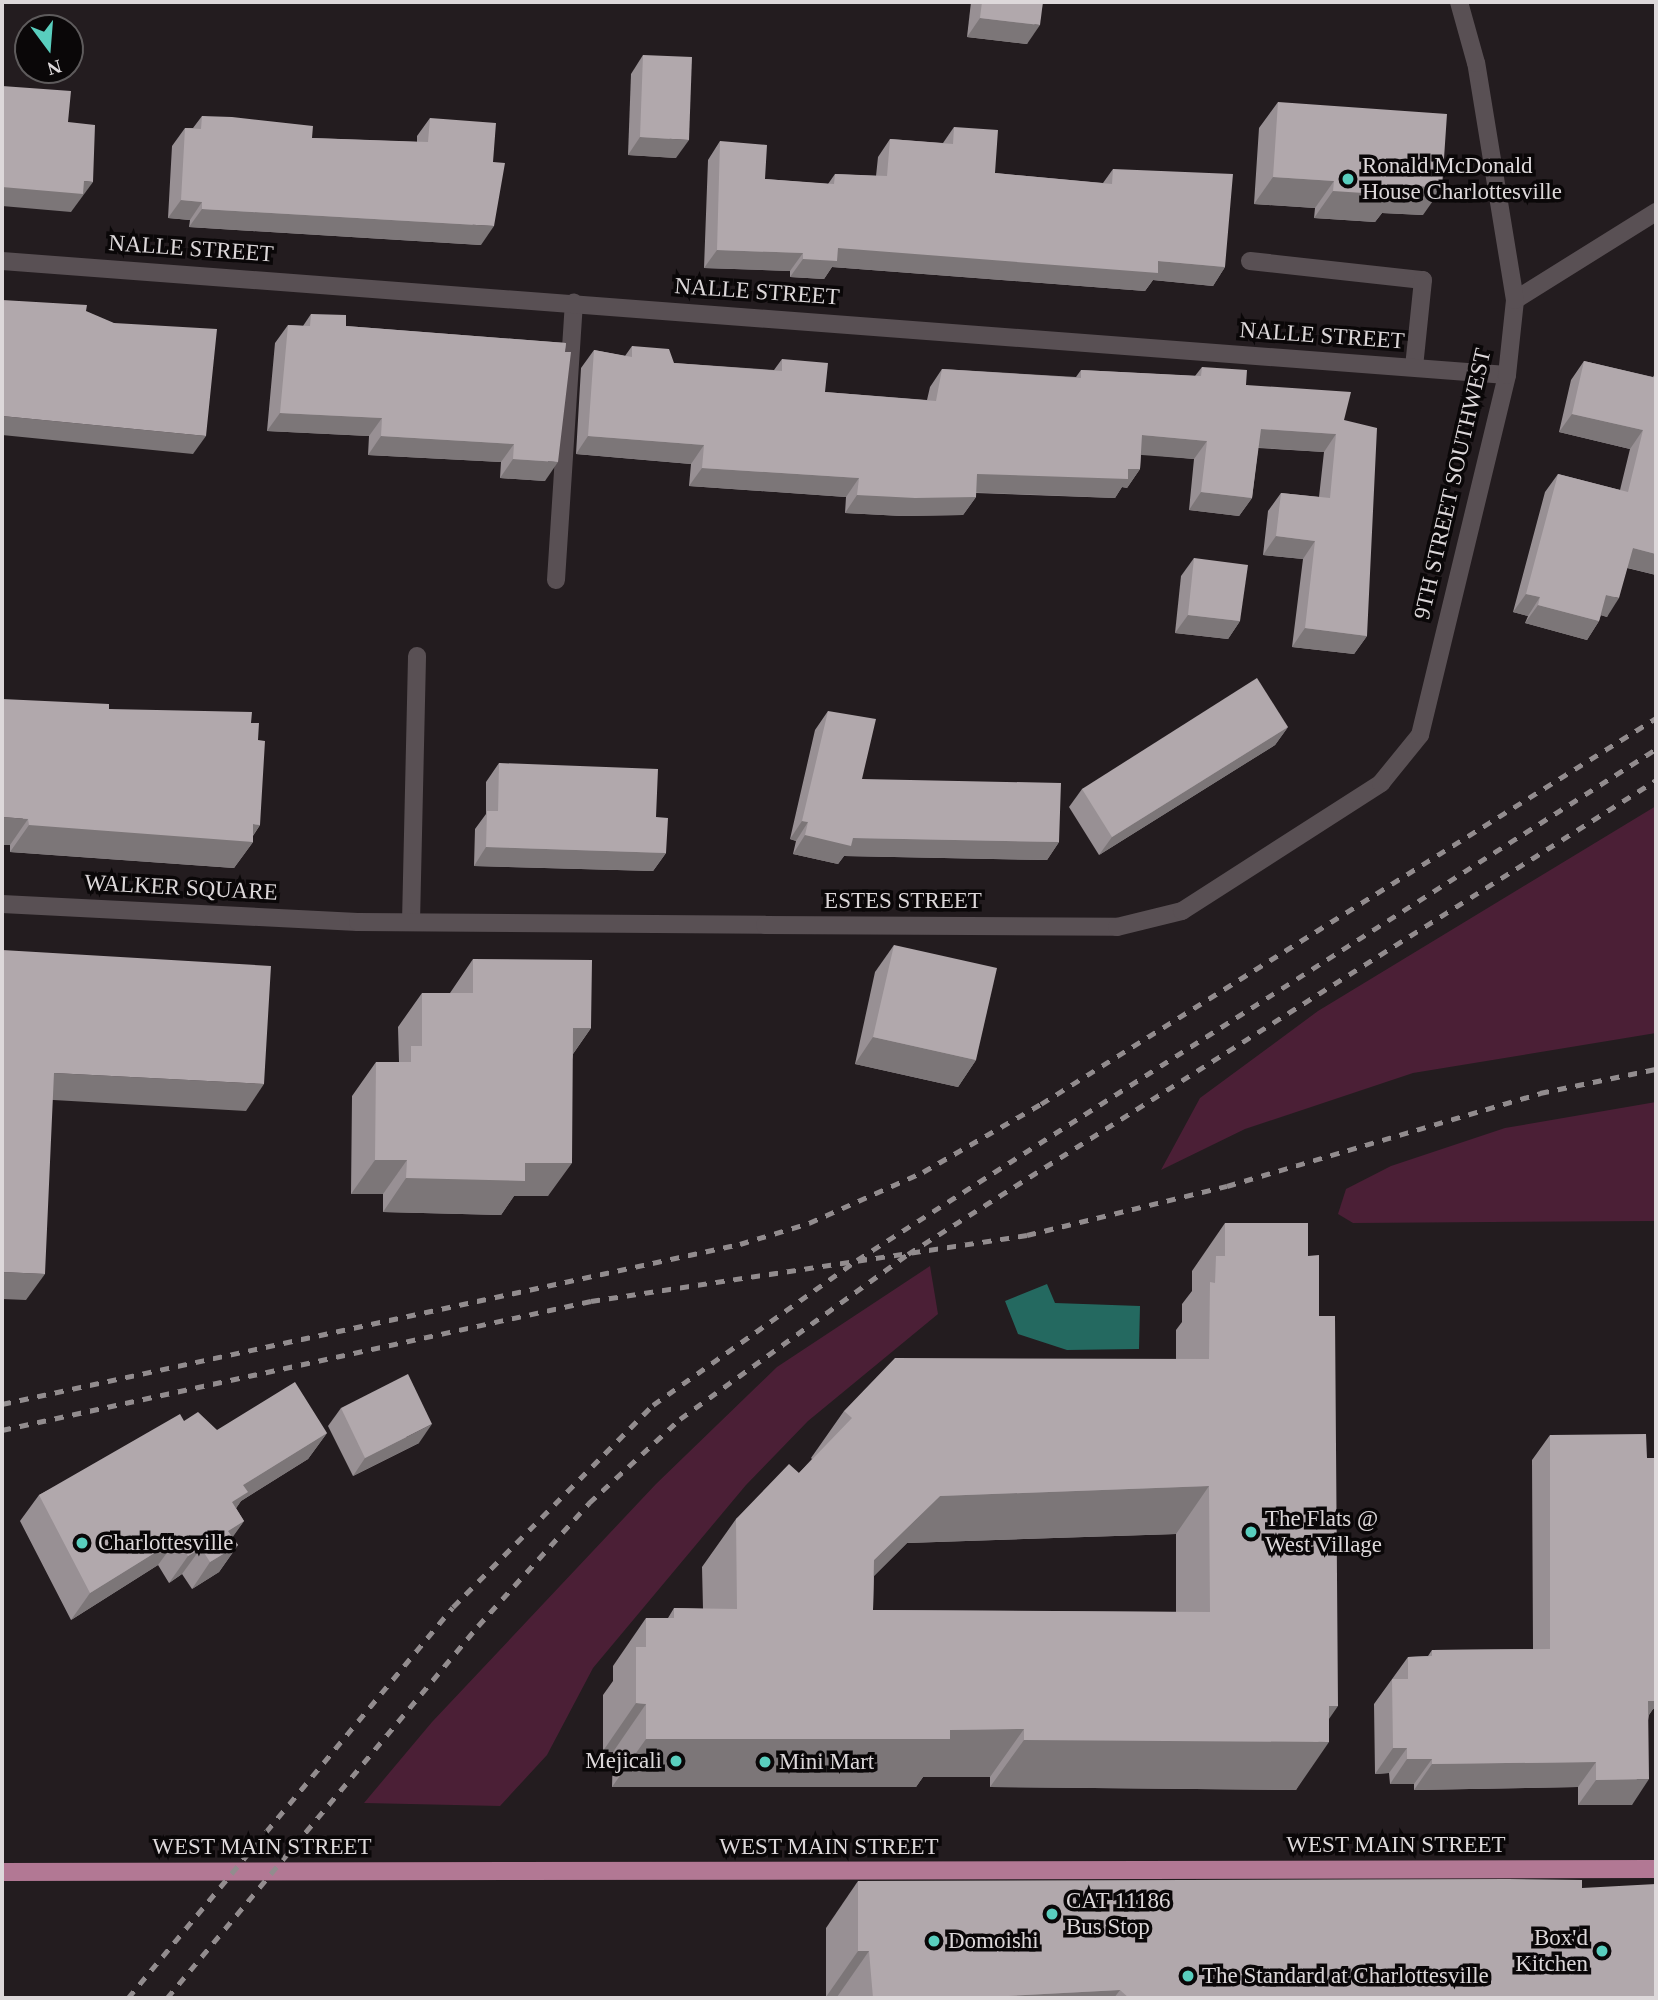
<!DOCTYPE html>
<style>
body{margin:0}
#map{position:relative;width:1658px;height:2000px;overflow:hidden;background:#231c1f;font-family:"Times New Roman",serif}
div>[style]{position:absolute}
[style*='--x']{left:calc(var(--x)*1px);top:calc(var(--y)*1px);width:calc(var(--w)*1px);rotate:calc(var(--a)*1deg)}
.green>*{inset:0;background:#4b1f36}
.water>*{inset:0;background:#246960}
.lane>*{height:18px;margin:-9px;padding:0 9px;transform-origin:9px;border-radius:9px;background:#595054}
.street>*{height:18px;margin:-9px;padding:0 9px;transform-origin:9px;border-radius:9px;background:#595054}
.primary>*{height:18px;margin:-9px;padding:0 9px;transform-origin:9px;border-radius:9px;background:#b27894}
.rail>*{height:5px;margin-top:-2.5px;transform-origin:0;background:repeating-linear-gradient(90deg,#928c8e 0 9px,transparent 0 18px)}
.wall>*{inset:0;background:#989094}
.shaded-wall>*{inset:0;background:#7c7678}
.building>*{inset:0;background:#b1a8ac}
.dots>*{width:19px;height:19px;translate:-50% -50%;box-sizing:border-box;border:4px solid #0a0708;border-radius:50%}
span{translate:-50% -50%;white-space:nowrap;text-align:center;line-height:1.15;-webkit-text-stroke:7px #0a0708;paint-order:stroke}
.poi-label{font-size:23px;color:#ddd8da}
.left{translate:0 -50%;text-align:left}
.right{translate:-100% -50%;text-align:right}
.street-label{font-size:23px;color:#ddd8da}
.frame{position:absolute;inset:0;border:4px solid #ddd8da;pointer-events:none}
.north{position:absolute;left:14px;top:14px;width:70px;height:70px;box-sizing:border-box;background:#0a0708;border:2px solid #5e5b5c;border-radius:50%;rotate:164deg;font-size:19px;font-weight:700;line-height:28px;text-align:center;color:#ddd8da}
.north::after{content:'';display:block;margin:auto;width:24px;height:32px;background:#59cebe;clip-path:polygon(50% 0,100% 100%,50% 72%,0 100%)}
</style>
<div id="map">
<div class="green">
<i style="clip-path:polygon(1656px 806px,1656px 1033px,1413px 1073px,1245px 1129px,1161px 1170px,1200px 1098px,1318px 1011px)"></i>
<i style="clip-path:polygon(1656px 1102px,1656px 1221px,1353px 1223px,1338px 1214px,1346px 1189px,1391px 1166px,1505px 1128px)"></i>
<i style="clip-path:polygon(930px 1266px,938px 1314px,808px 1421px,746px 1485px,593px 1668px,547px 1755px,500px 1806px,364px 1803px,432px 1722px,656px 1484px,777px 1367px)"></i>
</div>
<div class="water">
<i style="clip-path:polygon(1047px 1284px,1055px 1303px,1140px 1306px,1139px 1349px,1067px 1350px,1018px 1334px,1005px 1301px)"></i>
</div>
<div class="lane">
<i style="--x:1250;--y:261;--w:174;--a:6.3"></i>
<i style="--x:1423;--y:280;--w:87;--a:95.9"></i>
<i style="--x:556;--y:580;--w:278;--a:-86.3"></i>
<i style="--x:411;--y:922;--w:266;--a:-88.7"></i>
</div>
<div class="street">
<i style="--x:2;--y:261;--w:1509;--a:4.33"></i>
<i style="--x:1515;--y:300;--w:166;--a:-32"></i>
<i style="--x:2;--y:904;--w:356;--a:2.9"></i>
<i style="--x:358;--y:922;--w:407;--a:0.4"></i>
<i style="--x:765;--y:925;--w:352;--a:0.3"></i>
<i style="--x:1117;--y:927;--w:67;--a:-13.8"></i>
<i style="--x:1182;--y:911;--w:237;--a:-32.7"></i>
<i style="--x:1381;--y:783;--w:62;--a:-50.9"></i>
<i style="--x:1420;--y:735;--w:370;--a:-76.4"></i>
<i style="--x:1507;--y:375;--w:75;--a:-83.9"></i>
<i style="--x:1515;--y:300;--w:240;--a:-99.3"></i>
<i style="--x:1476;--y:63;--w:63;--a:-105.6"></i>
</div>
<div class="primary">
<i style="--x:2;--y:1872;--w:1654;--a:-0.1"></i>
</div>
<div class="rail">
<i style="--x:2;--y:1404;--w:755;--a:-12.23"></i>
<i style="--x:740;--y:1244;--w:72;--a:-16.9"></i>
<i style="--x:809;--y:1223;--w:125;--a:-24.1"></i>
<i style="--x:923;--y:1172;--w:136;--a:-30"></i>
<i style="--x:1041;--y:1104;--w:726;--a:-32.11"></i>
<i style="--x:2;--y:1430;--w:603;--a:-12.35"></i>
<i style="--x:591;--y:1301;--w:441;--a:-8.6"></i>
<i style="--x:1027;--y:1235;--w:206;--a:-13.8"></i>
<i style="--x:1227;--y:1186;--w:327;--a:-16.5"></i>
<i style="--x:1540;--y:1093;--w:118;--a:-11.7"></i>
<i style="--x:128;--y:1998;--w:508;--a:-50.27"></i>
<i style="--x:453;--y:1607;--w:284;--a:-45.3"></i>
<i style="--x:653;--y:1405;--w:250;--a:-35.4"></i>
<i style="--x:857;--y:1260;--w:948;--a:-32.6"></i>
<i style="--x:167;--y:1998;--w:485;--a:-50.1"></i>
<i style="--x:478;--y:1626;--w:166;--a:-47.9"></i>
<i style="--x:589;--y:1503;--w:124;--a:-42.7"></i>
<i style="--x:680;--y:1419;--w:281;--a:-35.9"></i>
<i style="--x:908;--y:1254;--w:886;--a:-32.36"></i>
</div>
<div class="wall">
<i style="clip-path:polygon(971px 2px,1043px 2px,1027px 44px,967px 37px)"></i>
<i style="clip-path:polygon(643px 55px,676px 158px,628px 155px,631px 74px)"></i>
<i style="clip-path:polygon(1278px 102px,1423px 215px,1382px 213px,1375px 222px,1314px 218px,1315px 208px,1254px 204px,1259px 128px)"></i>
<i style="clip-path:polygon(202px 116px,312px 138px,417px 142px,417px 136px,430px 118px,481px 245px,189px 227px,190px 220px,168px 218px,172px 146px,185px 128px,193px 128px)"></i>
<i style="clip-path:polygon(954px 127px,995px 173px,1103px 183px,1113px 169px,1225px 267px,1213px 286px,1153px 280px,1145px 291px,832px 267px,824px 279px,790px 277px,790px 271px,704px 268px,708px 160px,720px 141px,765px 179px,828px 184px,835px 174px,876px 176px,878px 157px,890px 139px,943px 143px)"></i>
<i style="clip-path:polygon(311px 314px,346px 326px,566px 343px,545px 481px,500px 478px,501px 462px,368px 455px,369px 436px,267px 431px,275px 343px,288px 325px,303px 326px)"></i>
<i style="clip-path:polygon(632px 346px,674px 363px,774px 370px,782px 359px,825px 392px,927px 400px,930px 387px,942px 369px,1076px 377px,1081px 370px,1195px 376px,1202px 367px,1246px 385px,1344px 420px,1367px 636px,1354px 654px,1292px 647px,1303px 559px,1263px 555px,1268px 511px,1281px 493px,1319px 497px,1324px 452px,1258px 448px,1252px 498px,1239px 516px,1189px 510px,1194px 459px,1141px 454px,1140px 469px,1127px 488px,1122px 487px,1115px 498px,976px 493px,976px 497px,963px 515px,902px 516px,845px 513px,846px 497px,689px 486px,691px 464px,576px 454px,581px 368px,594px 350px,625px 356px)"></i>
<i style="clip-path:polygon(1584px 361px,1653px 377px,1656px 372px,1656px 575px,1627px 568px,1607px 617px,1601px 615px,1599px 621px,1587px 640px,1525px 623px,1528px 616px,1513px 612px,1545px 492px,1558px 474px,1620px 490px,1630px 449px,1559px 432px,1571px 380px)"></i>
<i style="clip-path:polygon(1194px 558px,1240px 621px,1228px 639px,1175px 633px,1181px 576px)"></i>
<i style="clip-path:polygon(109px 709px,258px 740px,260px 825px,253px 836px,253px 842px,234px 868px,10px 852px,10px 845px,2px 845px)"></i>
<i style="clip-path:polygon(828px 711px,862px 779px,1059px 842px,1047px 860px,844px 856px,838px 864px,793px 854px,796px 841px,790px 839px,815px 730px)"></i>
<i style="clip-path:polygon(1288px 727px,1275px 745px,1099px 855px,1069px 807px,1082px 789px)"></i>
<i style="clip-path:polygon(499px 763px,656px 817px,666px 853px,653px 871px,474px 866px,475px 829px,486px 814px,486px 782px)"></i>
<i style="clip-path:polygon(894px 945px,976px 1060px,958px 1087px,855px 1064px,875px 972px)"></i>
<i style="clip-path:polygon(473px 959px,591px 1028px,573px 1054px,548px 1196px,514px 1196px,501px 1215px,383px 1212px,383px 1194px,351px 1194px,352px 1096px,376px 1062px,399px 1062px,398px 1027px,422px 993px,450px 993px)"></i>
<i style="clip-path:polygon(evenodd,1225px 1223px,1308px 1256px,1319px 1316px,1329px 1719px,1296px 1790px,990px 1787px,990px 1777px,923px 1777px,916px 1787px,612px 1787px,613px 1752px,603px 1751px,603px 1695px,613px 1681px,613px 1666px,646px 1618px,668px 1618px,674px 1608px,703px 1609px,702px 1567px,736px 1519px,799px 1473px,812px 1459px,811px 1458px,844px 1411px,1176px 1359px,1176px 1330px,1182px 1322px,1182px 1304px,1192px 1291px,1192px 1271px,1225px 1223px,1176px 1534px,1176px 1612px,873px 1610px,874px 1576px,907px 1543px,1176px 1534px)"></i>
<i style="clip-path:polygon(341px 1408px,419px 1443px,353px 1476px,328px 1426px)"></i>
<i style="clip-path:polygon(184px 1421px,217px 1430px,327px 1433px,308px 1459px,241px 1501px,236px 1508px,244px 1521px,232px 1537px,238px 1545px,219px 1572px,192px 1589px,182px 1574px,169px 1583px,158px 1565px,71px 1620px,20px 1521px,39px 1495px)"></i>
<i style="clip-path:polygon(1550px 1435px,1656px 1709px,1653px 1709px,1649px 1715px,1632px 1805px,1578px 1805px,1578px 1787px,1414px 1790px,1414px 1784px,1390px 1784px,1389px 1773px,1375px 1774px,1374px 1704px,1408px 1657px,1428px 1656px,1432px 1650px,1533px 1649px,1532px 1460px)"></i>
<i style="clip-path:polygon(858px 1881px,1582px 1888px,1656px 1998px,837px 1998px,826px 1997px,826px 1928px)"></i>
</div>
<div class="shaded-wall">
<i style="clip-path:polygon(980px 18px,1040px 25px,1027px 44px,967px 37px)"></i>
<i style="clip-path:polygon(640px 137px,689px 140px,676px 158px,628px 155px)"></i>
<i style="clip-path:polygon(1273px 177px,1334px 181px,1315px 208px,1254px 204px)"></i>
<i style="clip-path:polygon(84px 181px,93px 182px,71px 212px,2px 206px,2px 187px)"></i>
<i style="clip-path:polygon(1395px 185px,1442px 188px,1423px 215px,1382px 213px,1375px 222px,1314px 218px,1333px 191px)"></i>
<i style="clip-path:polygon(181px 200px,202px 202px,190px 220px,168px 218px)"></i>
<i style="clip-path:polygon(202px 209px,494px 226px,481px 245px,189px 227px)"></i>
<i style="clip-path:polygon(838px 248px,1158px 261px,1225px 267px,1213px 286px,1153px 280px,1145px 291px,832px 267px,824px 279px,790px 277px,803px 259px)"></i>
<i style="clip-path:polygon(717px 250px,803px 253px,790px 271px,704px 268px)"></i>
<i style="clip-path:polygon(280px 413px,382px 418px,369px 436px,267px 431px)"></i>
<i style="clip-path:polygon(1572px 414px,1643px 430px,1630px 449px,1559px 432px)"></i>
<i style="clip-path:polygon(2px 416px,206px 436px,193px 454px,2px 435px)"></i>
<i style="clip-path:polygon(1261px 429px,1336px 434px,1324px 452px,1248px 447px)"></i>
<i style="clip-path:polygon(1142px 435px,1207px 441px,1194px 459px,1129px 454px)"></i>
<i style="clip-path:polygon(381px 436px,514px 444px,501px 462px,368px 455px)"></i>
<i style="clip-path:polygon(588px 436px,704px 445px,691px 464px,576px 454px)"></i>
<i style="clip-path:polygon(513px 459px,558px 462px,545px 481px,500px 478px)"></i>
<i style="clip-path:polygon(702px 468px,859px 478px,846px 497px,689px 486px)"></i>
<i style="clip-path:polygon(1128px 469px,1140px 469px,1127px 488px,1122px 487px,1115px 498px,964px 492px,977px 474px)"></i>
<i style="clip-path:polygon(1201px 492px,1252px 498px,1239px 516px,1189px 510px)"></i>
<i style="clip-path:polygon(857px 495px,976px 497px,963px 515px,902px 516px,845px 513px)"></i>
<i style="clip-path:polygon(1276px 536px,1315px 541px,1303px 559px,1263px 555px)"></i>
<i style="clip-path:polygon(1633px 548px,1656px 554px,1656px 575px,1620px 566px)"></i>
<i style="clip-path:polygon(1526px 594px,1540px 597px,1528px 616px,1513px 612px)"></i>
<i style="clip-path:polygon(1606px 595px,1619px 598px,1607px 617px,1593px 613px)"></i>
<i style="clip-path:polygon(1538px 605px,1599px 621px,1587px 640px,1525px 623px)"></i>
<i style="clip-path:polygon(1188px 615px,1240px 621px,1228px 639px,1175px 633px)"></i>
<i style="clip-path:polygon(1305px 628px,1367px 636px,1354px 654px,1292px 647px)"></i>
<i style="clip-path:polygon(1288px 727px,1275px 745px,1099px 855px,1112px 837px)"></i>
<i style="clip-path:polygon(2px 817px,28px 819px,10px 845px,2px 845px)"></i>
<i style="clip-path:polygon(802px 821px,808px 822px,796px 841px,790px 839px)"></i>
<i style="clip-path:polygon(253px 824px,260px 825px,249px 841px,253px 842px,234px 868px,10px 852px,29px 825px)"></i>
<i style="clip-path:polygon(805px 835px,853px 838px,1059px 842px,1047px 860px,844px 856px,838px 864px,793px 854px)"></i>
<i style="clip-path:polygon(486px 847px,666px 853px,653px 871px,474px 866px)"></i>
<i style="clip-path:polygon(573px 1028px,591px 1028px,568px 1061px)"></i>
<i style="clip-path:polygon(873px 1037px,976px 1060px,958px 1087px,855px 1064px)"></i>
<i style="clip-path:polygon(54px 1073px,264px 1084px,246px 1111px,36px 1099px)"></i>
<i style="clip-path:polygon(375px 1160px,407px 1160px,383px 1194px,351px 1194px)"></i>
<i style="clip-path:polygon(525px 1163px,572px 1163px,548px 1196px,514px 1196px,501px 1215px,383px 1212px,406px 1178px)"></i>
<i style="clip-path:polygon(2px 1272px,45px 1274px,26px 1300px,2px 1299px)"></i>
<i style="clip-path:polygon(432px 1424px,419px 1443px,353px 1476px,365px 1458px)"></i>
<i style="clip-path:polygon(327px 1433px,308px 1459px,241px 1501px,229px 1519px,227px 1510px,243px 1485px)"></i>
<i style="clip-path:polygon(1209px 1486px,1176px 1534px,907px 1543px,841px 1608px,874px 1560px,940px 1496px)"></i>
<i style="clip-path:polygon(244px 1521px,225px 1548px,228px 1531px)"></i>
<i style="clip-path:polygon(177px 1539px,158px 1565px,71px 1620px,90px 1593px)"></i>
<i style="clip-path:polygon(238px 1545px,219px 1572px,192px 1589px,210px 1562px)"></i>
<i style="clip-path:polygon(201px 1548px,182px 1574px,169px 1583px,188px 1556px)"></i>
<i style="clip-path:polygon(1656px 1687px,1656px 1709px,1653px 1709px,1641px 1726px,1643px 1709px)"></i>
<i style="clip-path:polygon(636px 1703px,646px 1704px,613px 1752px,603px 1751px)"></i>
<i style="clip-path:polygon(1329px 1706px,1338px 1706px,1313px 1742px,1329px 1742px,1296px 1790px,990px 1787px,1024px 1740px)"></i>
<i style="clip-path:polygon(1024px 1729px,990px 1777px,923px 1777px,916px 1787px,612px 1787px,646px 1739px,950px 1730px)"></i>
<i style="clip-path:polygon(1393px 1748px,1407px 1748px,1389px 1773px,1375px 1774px)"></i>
<i style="clip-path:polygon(1407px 1759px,1432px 1759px,1414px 1784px,1390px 1784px)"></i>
<i style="clip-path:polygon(1596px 1762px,1578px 1787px,1414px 1790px,1432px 1764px)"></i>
<i style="clip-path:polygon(1649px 1779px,1632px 1805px,1578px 1805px,1596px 1780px)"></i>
<i style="clip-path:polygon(858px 1951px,869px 1951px,837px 1997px,826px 1997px)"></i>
<i style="clip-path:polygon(1120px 1990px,1114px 1998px,987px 1998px,988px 1997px)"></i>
</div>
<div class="building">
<i style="clip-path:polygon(982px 2px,1043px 2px,1040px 25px,980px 18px)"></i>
<i style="clip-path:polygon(643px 55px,692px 57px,689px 140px,640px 137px)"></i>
<i style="clip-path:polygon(2px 86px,71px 91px,68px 122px,95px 125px,93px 182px,84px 181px,83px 194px,2px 187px)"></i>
<i style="clip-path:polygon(1278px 102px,1447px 114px,1442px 188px,1395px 185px,1394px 195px,1333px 191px,1334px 181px,1273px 177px)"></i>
<i style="clip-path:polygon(202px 116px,232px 117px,313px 126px,312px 138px,428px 142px,430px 118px,496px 123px,493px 162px,505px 163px,494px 226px,202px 209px,202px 202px,181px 200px,185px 128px,201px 129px)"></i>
<i style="clip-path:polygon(954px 127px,998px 130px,995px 173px,1112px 184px,1113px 169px,1233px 174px,1225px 267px,1158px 261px,1158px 273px,838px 248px,837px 261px,803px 259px,803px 253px,717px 250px,720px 141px,767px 145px,765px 179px,834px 184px,835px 174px,887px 176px,890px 139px,953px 144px)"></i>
<i style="clip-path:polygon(2px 300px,87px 305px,86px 311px,114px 323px,217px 329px,206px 436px,2px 416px)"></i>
<i style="clip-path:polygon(311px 314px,346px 315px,346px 326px,566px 343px,565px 352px,571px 352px,558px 462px,513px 459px,514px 444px,381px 436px,382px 418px,280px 413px,288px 325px,310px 326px)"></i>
<i style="clip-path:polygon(632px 346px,669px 349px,674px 363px,782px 371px,782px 359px,828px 363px,825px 392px,936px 401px,942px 369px,1081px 378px,1081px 370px,1201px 376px,1202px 367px,1247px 370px,1246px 385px,1351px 392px,1344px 420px,1377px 428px,1367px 636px,1305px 628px,1315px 541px,1276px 536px,1281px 493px,1330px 498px,1336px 434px,1261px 429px,1252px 498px,1201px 492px,1207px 441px,1142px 435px,1140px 469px,1128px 469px,1128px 479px,977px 474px,976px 497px,915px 498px,857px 495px,859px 478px,702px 468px,704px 445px,588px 436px,594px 350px,632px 357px)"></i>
<i style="clip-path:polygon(1584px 361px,1656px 378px,1656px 377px,1656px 554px,1633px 548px,1619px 598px,1606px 595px,1599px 621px,1538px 605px,1540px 597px,1526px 594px,1558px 474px,1628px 492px,1643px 430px,1572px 414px)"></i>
<i style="clip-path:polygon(1194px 558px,1248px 565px,1240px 621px,1188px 615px)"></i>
<i style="clip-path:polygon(1257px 678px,1288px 727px,1112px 837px,1082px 789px)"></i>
<i style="clip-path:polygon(2px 699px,109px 704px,109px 709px,252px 712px,251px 723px,259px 723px,258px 740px,265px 741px,260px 825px,253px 824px,253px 842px,29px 825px,28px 819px,2px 817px)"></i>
<i style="clip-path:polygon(828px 711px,876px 719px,862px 779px,1061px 783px,1059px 842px,853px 838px,851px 846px,805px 835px,808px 822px,802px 821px)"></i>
<i style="clip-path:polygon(499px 763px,658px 769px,656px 817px,668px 818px,666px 853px,486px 847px,487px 811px,498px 811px)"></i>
<i style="clip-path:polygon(894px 945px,997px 968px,976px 1060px,873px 1037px)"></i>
<i style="clip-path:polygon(2px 950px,271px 966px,264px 1084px,54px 1073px,45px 1274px,2px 1272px)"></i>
<i style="clip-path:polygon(473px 959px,592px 960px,591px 1028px,573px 1028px,572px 1163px,525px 1163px,525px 1181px,406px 1178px,407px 1160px,375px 1160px,376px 1062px,411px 1062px,411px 1046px,422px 1046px,422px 993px,473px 993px)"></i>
<i style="clip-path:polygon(evenodd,1225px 1223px,1308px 1223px,1308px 1256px,1319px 1255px,1319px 1316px,1335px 1316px,1338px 1706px,1329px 1706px,1329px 1742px,1024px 1740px,1024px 1729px,950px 1730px,950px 1739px,646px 1739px,646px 1704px,636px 1703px,636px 1647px,646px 1647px,646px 1618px,674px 1618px,674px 1608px,737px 1609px,736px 1519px,789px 1464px,799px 1473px,852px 1418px,844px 1411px,895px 1358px,1209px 1359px,1210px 1282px,1215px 1283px,1216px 1256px,1225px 1256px,1225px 1223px,1209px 1486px,1210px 1612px,873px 1610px,874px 1560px,940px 1496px,1209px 1486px)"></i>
<i style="clip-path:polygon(408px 1374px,432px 1424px,365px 1458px,341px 1408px)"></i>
<i style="clip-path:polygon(295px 1382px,327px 1433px,243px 1485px,248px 1492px,232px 1502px,244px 1521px,228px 1531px,238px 1545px,210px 1562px,201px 1548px,188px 1556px,177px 1539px,90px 1593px,39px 1495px,180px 1414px,184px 1421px,198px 1412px,217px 1430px)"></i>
<i style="clip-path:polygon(1646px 1434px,1647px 1458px,1656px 1458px,1656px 1701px,1648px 1701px,1649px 1779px,1596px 1780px,1596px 1762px,1432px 1764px,1432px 1759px,1407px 1759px,1407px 1748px,1393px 1748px,1392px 1679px,1408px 1679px,1408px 1657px,1432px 1656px,1432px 1650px,1550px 1649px,1550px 1435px)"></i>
<i style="clip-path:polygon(1508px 1879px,1582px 1880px,1582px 1888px,1656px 1884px,1656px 1998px,1129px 1998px,1120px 1990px,988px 1997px,988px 1998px,873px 1998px,869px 1951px,858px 1951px,858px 1881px)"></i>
</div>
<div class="dots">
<i style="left:1348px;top:179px;background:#59cebe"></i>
<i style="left:1251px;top:1532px;background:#59cebe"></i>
<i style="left:82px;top:1543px;background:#59cebe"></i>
<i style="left:676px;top:1761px;background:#59cebe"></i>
<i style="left:765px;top:1762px;background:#59cebe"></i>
<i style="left:1052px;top:1914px;background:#59cebe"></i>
<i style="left:934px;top:1941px;background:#59cebe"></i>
<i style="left:1602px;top:1951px;background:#59cebe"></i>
<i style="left:1188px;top:1976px;background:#59cebe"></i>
</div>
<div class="poi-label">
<span class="left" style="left:1362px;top:179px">Ronald McDonald<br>House Charlottesville</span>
<span class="left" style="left:1265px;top:1532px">The Flats @<br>West Village</span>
<span class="left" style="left:98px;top:1543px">Charlottesville</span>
<span class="right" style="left:662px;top:1761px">Mejicali</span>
<span class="left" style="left:779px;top:1762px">Mini Mart</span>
<span class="left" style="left:1066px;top:1914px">CAT 11186<br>Bus Stop</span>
<span class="right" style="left:1588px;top:1951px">Box'd<br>Kitchen</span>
<span class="left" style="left:948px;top:1941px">Domoishi</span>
<span class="left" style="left:1202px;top:1976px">The Standard at Charlottesville</span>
</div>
<div class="street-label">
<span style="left:191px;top:249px;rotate:4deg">NALLE STREET</span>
<span style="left:757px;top:292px;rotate:4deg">NALLE STREET</span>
<span style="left:1322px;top:336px;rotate:4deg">NALLE STREET</span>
<span style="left:1453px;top:484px;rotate:-77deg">9TH STREET SOUTHWEST</span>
<span style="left:181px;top:888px;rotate:3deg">WALKER SQUARE</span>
<span style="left:903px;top:901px">ESTES STREET</span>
<span style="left:1396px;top:1845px">WEST MAIN STREET</span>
<span style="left:262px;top:1847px">WEST MAIN STREET</span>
<span style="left:829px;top:1847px">WEST MAIN STREET</span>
</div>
<div class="frame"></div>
<div class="north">N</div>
</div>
